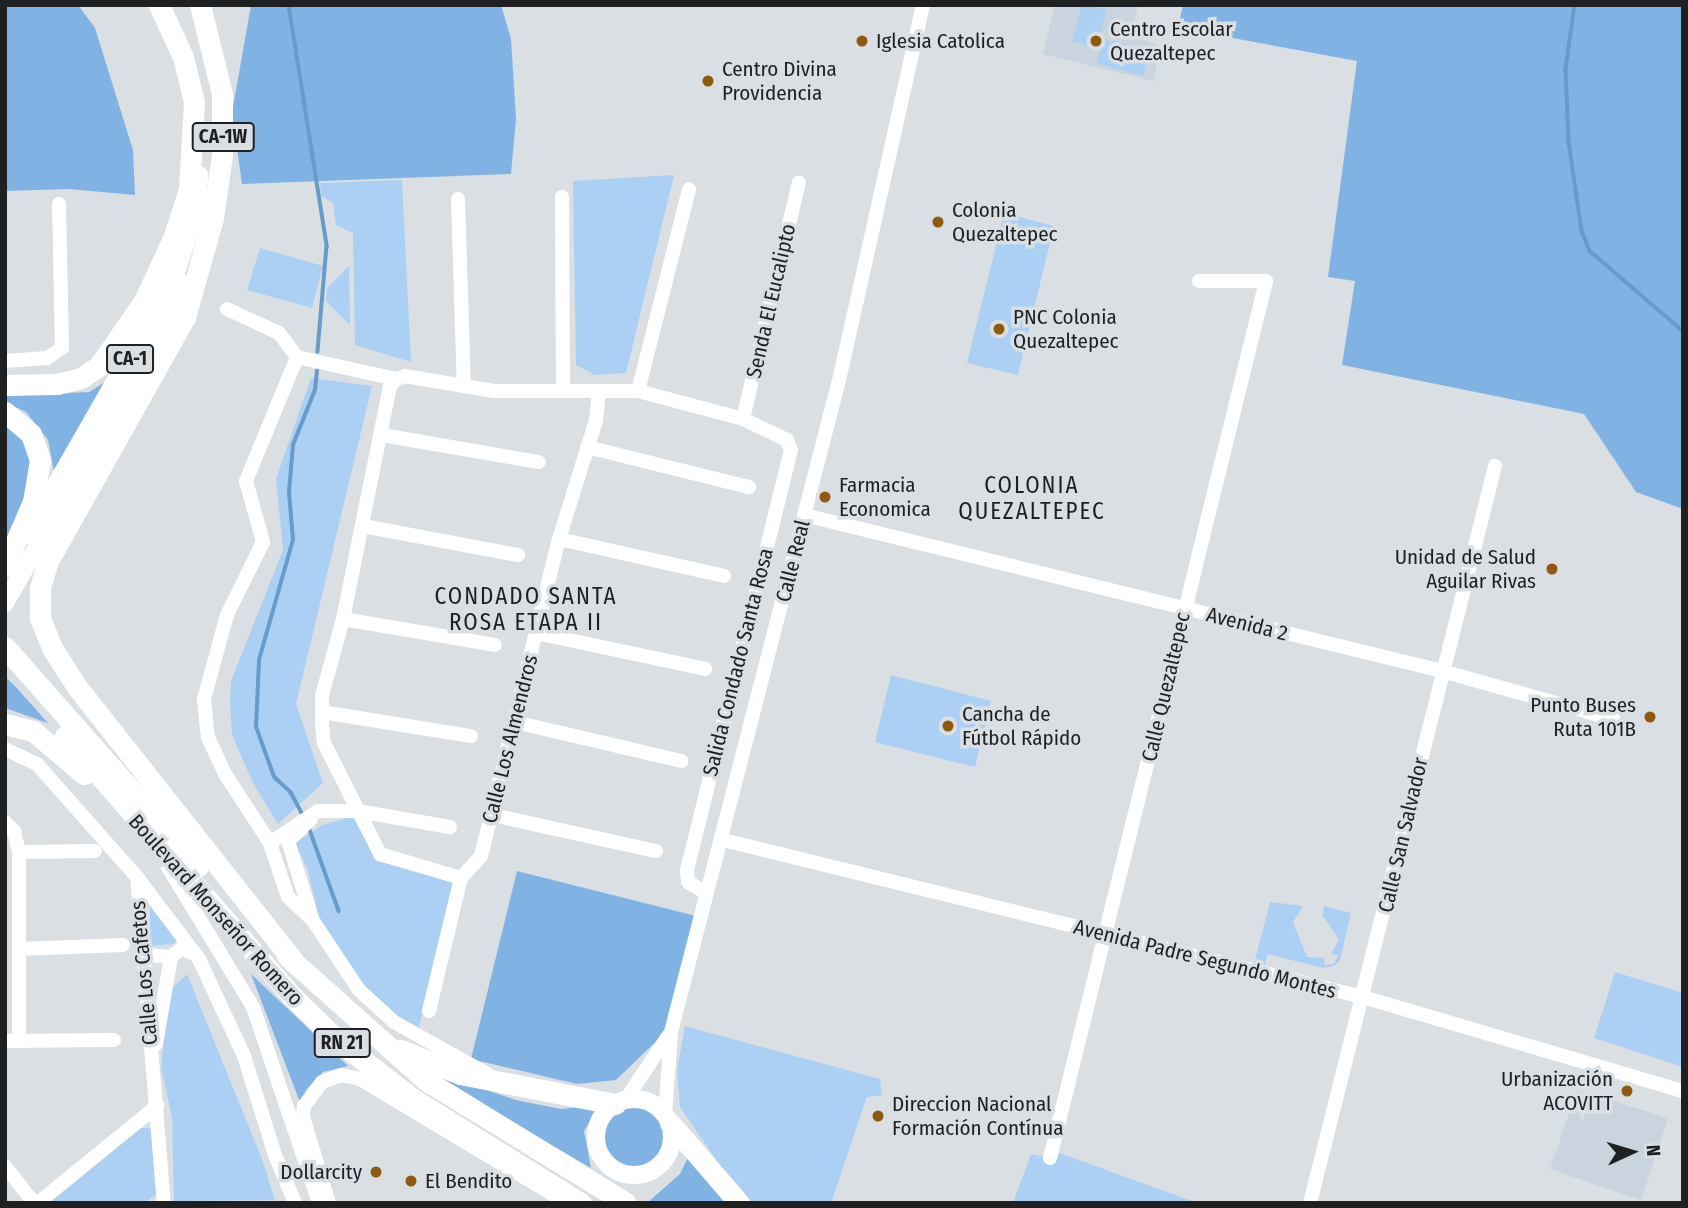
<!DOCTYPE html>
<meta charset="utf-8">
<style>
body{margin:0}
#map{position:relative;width:1688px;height:1208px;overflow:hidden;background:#dadfe4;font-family:"Fira Sans Condensed",sans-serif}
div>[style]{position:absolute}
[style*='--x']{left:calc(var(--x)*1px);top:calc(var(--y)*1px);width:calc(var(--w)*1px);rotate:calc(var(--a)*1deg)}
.built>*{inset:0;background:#c9d4de}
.green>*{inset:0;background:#abd0f3}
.forest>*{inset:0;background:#80b3e4}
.round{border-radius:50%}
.stream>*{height:3.5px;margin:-1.75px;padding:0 1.75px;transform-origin:1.75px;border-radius:1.75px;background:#689aca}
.minor>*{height:14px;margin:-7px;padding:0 7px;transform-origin:7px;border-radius:7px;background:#fff}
.major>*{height:18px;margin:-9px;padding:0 9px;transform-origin:9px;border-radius:9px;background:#fff}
.major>.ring{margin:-9px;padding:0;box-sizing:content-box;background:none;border:18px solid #fff;border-radius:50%}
.highway>*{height:21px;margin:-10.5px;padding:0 10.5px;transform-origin:10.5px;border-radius:10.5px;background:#fff}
.dots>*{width:19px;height:19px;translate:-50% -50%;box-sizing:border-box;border:4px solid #dadfe4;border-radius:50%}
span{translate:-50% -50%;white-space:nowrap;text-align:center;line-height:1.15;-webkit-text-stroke:7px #dadfe4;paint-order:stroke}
.shield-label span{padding:2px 5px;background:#dadfe4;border:2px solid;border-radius:5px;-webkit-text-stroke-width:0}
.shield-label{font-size:19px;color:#1e2022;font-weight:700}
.poi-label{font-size:21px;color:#1e2022}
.left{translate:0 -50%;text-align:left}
.right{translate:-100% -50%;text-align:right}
.street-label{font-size:21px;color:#1e2022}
.neighbourhood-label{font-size:23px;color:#1e2022;letter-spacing:2px}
.frame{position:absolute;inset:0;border:7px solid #1e2022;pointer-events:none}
.north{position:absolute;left:1597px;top:1117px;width:70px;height:70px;-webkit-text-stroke:5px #dadfe4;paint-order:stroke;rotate:86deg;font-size:19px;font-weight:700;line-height:28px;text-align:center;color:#1e2022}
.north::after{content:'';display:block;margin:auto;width:24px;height:32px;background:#1e2022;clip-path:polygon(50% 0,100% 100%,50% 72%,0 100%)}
</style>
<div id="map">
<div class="built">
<i style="clip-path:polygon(1055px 5px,1138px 5px,1131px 36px,1159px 45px,1154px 81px,1043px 54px)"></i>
<i style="clip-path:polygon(1577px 1090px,1668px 1118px,1641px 1200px,1550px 1169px)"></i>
</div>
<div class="green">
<i style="clip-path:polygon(1082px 5px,1107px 10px,1097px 48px,1072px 41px)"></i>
<i style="clip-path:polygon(1103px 39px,1149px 50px,1143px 76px,1097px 63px)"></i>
<i style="clip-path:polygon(674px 175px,626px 373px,595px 375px,576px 365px,573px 181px)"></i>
<i style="clip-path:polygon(402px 180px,411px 362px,355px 345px,353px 233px,336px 225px,333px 203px,321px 196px,320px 183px)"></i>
<i style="clip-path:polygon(1004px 213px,1054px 226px,1018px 375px,967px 363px)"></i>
<i style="clip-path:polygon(260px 248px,323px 266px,312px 308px,247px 290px)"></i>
<i style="clip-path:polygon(349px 266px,350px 325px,326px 301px,327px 288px)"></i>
<i style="clip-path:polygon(311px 378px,372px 386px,296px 704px,323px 783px,278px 824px,254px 785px,232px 735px,230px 702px,231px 681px,283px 550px,276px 479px)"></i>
<i style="clip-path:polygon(891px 675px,991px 701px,975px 767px,875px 742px)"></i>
<i style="clip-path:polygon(354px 816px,376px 861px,455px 881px,417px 1035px,364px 989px,344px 962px,319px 918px,307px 868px,295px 843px,322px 825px)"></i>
<i style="clip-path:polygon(150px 902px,178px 940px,173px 944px,150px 946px)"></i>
<i style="clip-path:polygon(1270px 902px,1303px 906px,1293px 922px,1307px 957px,1324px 958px,1325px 965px,1334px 964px,1338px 955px,1331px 954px,1339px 939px,1322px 915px,1324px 906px,1351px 913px,1340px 960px,1334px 966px,1323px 968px,1268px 954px,1264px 967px,1254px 964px)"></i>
<i style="clip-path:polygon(1615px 972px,1683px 993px,1683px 1067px,1594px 1038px)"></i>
<i style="clip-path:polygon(187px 974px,262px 1159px,275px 1200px,174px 1201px,172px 1117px,161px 1068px,169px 991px)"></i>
<i style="clip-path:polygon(685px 1026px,880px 1079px,882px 1095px,867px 1097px,831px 1203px,753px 1203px,738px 1192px,680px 1107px,677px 1070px)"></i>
<i style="clip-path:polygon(138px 1128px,151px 1128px,160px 1187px,156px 1195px,144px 1203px,48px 1203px)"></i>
<i style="clip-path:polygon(1054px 1151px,1197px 1203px,1013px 1203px,1031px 1154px,1050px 1158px)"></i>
</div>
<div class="forest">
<i style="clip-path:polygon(5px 5px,78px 5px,95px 28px,133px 150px,135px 195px,68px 189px,5px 191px)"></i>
<i style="clip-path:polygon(251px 5px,501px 5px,511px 39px,516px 119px,511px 174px,242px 184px,232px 113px)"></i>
<i style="clip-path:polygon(1183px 5px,1683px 5px,1683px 509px,1636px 492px,1584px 414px,1342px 365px,1355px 281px,1328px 277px,1357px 61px,1178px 28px)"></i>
<i style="clip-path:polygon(115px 376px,55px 477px,48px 440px,26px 412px,5px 402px,5px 396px,89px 392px)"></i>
<i style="clip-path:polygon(5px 421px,25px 439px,34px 474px,5px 542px)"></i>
<i style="clip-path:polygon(5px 677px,14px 685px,48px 723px,5px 708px)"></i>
<i style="clip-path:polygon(517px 871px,696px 916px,670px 1028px,616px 1080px,577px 1084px,471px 1059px)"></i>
<i style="clip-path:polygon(251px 974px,348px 1066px,323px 1072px,306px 1090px,301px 1105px)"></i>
<i style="clip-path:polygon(437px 1078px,451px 1078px,516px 1100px,561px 1109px,600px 1105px,584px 1131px,591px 1168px)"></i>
<i class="round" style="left:600px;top:1105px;width:68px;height:68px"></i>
<i style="clip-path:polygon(689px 1155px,727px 1203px,647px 1203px,680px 1174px)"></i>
</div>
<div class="stream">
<i style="--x:289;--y:5;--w:244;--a:81"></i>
<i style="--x:327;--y:246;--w:106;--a:94.9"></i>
<i style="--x:1575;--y:5;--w:65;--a:98"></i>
<i style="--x:1566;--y:69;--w:73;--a:87.6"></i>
<i style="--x:1569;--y:142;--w:90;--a:81.7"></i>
<i style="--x:1582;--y:231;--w:22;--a:68"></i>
<i style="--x:1590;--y:251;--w:123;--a:40.7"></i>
<i style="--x:303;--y:816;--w:26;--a:-118"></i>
<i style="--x:291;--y:793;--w:23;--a:-137"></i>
<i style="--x:274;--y:777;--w:53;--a:-109.8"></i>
<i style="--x:256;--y:727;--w:67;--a:-87.4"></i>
<i style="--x:259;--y:660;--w:125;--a:-74.2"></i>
<i style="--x:293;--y:540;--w:48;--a:-94.8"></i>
<i style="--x:289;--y:492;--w:47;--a:-85.1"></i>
<i style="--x:293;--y:445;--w:59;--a:-68.2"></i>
<i style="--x:315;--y:390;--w:19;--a:-84"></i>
<i style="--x:310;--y:830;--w:86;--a:70.3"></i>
</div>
<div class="minor">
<i style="--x:562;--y:197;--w:193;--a:89.7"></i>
<i style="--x:458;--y:199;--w:186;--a:88.2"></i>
<i style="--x:227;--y:309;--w:57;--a:24.8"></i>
<i style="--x:279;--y:333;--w:30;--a:53"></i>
<i style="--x:297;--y:357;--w:101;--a:12.5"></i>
<i style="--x:396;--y:379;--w:9;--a:-18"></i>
<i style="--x:405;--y:376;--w:90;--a:9.6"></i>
<i style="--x:494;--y:391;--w:144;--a:0"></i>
<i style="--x:638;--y:391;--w:109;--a:14.9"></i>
<i style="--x:743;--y:419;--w:49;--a:25.5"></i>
<i style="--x:787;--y:440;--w:11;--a:68"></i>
<i style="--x:791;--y:450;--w:433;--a:103.9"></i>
<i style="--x:687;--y:870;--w:12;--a:85"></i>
<i style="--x:688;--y:882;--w:21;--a:31"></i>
<i style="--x:5;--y:361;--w:42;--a:-4.1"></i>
<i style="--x:47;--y:358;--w:18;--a:-34"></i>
<i style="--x:62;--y:348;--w:144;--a:-91.2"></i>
<i style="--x:396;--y:379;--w:9;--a:131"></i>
<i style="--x:390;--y:386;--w:238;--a:101.4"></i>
<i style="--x:343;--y:619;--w:80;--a:105.3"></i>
<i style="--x:322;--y:696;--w:29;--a:90"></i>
<i style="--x:322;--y:725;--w:18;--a:84"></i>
<i style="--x:324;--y:743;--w:124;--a:63.2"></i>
<i style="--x:380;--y:854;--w:84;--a:16.5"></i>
<i style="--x:638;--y:391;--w:208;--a:-75.8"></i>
<i style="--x:743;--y:419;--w:243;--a:-76.7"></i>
<i style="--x:382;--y:435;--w:159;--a:9.8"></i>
<i style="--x:587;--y:447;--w:167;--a:13.9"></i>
<i style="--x:804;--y:515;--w:657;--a:13.74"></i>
<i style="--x:1442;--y:671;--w:178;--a:15.7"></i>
<i style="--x:363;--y:526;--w:158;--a:10.6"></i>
<i style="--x:559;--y:539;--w:169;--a:12.6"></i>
<i style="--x:343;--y:619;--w:154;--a:9.7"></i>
<i style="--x:536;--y:633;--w:173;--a:12"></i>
<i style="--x:322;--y:712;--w:151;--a:9.2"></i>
<i style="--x:515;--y:722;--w:171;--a:13.2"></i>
<i style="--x:5;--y:749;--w:35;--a:25"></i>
<i style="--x:37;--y:764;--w:151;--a:48.5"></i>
<i style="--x:137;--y:877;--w:103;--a:52.9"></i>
<i style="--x:199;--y:959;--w:107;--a:65.1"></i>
<i style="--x:244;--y:1056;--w:104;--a:72.6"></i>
<i style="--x:275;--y:1155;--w:52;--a:67.4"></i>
<i style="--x:492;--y:815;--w:168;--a:12.4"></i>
<i style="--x:311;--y:819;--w:32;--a:136"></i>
<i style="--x:288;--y:841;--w:81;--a:72.7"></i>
<i style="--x:5;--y:822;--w:13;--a:45"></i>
<i style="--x:14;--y:831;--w:22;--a:77"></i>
<i style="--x:19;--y:852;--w:189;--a:90"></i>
<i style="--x:450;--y:827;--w:94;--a:-170.2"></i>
<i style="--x:357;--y:811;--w:39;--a:180"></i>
<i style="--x:318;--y:811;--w:58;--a:146.3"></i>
<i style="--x:270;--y:843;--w:57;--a:71.6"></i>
<i style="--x:288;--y:897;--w:33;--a:43"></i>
<i style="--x:312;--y:919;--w:85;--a:56.5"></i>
<i style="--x:359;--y:990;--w:47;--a:42.4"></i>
<i style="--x:394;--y:1022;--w:107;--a:29.2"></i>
<i style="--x:723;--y:840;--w:659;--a:13.78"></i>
<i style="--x:1363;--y:997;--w:334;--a:16.4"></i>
<i style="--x:270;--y:843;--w:82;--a:-123.1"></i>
<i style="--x:225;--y:774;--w:40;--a:-115"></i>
<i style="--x:208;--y:738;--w:39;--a:-96"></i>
<i style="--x:204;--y:699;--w:87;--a:-74.7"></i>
<i style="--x:227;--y:615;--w:81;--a:-63.7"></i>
<i style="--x:263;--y:542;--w:63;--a:-105.6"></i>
<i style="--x:246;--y:481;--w:134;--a:-67.6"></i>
<i style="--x:19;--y:852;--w:76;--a:-0.8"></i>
<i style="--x:166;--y:864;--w:167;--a:58.7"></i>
<i style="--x:253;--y:1007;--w:204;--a:71.4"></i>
<i style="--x:137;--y:877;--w:327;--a:85.3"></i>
<i style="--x:19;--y:949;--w:104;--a:-2.2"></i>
<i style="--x:141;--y:954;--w:30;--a:6"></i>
<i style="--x:429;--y:1011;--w:137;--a:-76.5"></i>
<i style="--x:461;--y:878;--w:30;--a:-48"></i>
<i style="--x:481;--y:856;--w:326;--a:-76.2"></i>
<i style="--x:559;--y:539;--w:125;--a:-72.7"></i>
<i style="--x:596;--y:420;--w:29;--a:-84"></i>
<i style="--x:5;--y:1041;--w:109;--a:-0.5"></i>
<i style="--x:156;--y:1044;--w:88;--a:-80.2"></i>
<i style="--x:171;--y:957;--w:14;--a:-39"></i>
<i style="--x:182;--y:948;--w:16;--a:27"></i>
<i style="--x:626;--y:1099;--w:76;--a:-56.3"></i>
<i style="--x:665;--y:1114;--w:82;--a:-85.8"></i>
<i style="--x:671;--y:1032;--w:677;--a:-75.55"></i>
<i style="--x:840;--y:376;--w:380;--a:-77.4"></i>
<i style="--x:1050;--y:1158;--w:903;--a:-76.16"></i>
<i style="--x:1266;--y:281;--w:67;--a:180"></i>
<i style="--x:5;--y:1166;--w:47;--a:51.9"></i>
<i style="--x:38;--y:1203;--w:154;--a:-39.2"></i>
<i style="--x:329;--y:1203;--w:90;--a:-106.8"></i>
<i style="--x:303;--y:1117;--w:11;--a:-85"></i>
<i style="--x:304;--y:1106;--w:30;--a:-53"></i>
<i style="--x:322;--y:1082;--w:20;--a:-20"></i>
<i style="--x:341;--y:1075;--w:19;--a:12"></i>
<i style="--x:360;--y:1079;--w:230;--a:30.9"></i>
<i style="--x:1310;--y:1203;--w:760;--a:-75.91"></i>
</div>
<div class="major">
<i style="--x:27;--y:535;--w:296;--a:-60.2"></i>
<i style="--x:174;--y:278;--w:69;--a:-71.3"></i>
<i style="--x:196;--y:213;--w:38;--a:-85"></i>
<i style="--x:5;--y:603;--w:368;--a:-60.2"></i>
<i class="ring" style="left:596px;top:1099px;width:58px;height:58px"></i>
</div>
<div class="highway">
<i style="--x:200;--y:5;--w:92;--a:76.1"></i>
<i style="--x:222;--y:94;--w:61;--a:90"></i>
<i style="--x:222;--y:155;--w:64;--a:98.1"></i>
<i style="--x:213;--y:218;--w:103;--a:105.8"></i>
<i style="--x:185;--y:317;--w:280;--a:119.3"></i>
<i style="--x:48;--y:561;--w:28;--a:107"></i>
<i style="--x:40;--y:588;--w:30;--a:90"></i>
<i style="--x:40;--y:618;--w:32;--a:68"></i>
<i style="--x:52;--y:648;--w:46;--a:57.3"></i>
<i style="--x:77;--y:687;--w:355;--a:51.7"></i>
<i style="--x:5;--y:385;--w:52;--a:-1.1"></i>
<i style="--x:57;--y:384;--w:25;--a:-14"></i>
<i style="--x:81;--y:378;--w:22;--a:-34"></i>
<i style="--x:99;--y:366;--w:79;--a:-55.3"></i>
<i style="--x:144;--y:301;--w:72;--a:-65.2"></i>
<i style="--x:174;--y:236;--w:49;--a:-72.3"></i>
<i style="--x:189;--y:189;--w:87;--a:-86.7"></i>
<i style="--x:194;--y:102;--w:46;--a:-103.7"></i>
<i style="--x:183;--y:57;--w:57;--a:-114.8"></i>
<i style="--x:5;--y:412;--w:34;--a:40"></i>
<i style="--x:31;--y:434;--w:28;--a:71"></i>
<i style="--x:40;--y:460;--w:43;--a:99.5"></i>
<i style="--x:33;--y:502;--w:70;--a:113.6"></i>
<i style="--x:5;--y:647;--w:292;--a:48.6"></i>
<i style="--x:5;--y:724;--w:29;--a:14"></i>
<i style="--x:33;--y:731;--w:67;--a:40.1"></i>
<i style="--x:65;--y:736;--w:347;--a:48.9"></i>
<i style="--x:293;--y:997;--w:62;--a:44.3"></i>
<i style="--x:337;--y:1040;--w:96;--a:37.8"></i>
<i style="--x:413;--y:1099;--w:198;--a:31.8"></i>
<i style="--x:287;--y:956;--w:188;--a:41.8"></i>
<i style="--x:427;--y:1081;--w:233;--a:31.5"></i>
<i style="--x:401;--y:1050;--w:64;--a:22.1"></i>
<i style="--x:460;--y:1074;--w:158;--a:11"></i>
<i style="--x:670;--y:1123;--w:106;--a:49.2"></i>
</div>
<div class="dots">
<i style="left:862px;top:41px;background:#8f5a0d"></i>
<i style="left:1096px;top:41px;background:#8f5a0d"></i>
<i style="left:708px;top:81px;background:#8f5a0d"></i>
<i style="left:938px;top:222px;background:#8f5a0d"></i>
<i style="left:999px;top:329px;background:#8f5a0d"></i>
<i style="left:825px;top:497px;background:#8f5a0d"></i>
<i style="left:1552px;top:569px;background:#8f5a0d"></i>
<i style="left:1650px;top:717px;background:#8f5a0d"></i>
<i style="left:948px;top:726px;background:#8f5a0d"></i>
<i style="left:1627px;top:1091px;background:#8f5a0d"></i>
<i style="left:878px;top:1116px;background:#8f5a0d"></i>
<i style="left:376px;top:1172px;background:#8f5a0d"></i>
<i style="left:411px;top:1181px;background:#8f5a0d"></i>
</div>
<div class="shield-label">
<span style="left:223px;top:137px">CA-1W</span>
<span style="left:130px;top:359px">CA-1</span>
<span style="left:342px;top:1043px">RN 21</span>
</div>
<div class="poi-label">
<span class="left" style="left:1110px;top:41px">Centro Escolar<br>Quezaltepec</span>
<span class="left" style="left:876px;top:41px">Iglesia Catolica</span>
<span class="left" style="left:722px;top:81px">Centro Divina<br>Providencia</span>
<span class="left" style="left:952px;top:222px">Colonia<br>Quezaltepec</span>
<span class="left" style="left:1013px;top:329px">PNC Colonia<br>Quezaltepec</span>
<span class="left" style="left:839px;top:497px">Farmacia<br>Economica</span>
<span class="right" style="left:1536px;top:569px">Unidad de Salud<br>Aguilar Rivas</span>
<span class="right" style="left:1636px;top:717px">Punto Buses<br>Ruta 101B</span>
<span class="left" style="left:962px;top:726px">Cancha de<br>Fútbol Rápido</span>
<span class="right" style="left:1613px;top:1091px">Urbanización<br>ACOVITT</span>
<span class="left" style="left:892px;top:1116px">Direccion Nacional<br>Formación Contínua</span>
<span class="right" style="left:362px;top:1172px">Dollarcity</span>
<span class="left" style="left:425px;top:1181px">El Bendito</span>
</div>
<div class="street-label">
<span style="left:771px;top:301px;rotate:-77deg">Senda El Eucalipto</span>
<span style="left:793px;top:561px;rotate:-76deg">Calle Real</span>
<span style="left:1247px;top:624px;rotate:14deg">Avenida 2</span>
<span style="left:738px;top:662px;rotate:-76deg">Salida Condado Santa Rosa</span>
<span style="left:1166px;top:687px;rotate:-77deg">Calle Quezaltepec</span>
<span style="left:510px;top:739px;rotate:-76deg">Calle Los Almendros</span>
<span style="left:1403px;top:835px;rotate:-77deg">Calle San Salvador</span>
<span style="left:216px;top:910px;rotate:48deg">Boulevard Monseñor Romero</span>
<span style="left:1205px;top:959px;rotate:14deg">Avenida Padre Segundo Montes</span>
<span style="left:144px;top:973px;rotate:-95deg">Calle Los Cafetos</span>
</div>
<div class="neighbourhood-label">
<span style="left:1032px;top:498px">COLONIA<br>QUEZALTEPEC</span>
<span style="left:526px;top:609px">CONDADO SANTA<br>ROSA ETAPA II</span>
</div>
<div class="frame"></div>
<div class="north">N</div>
</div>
